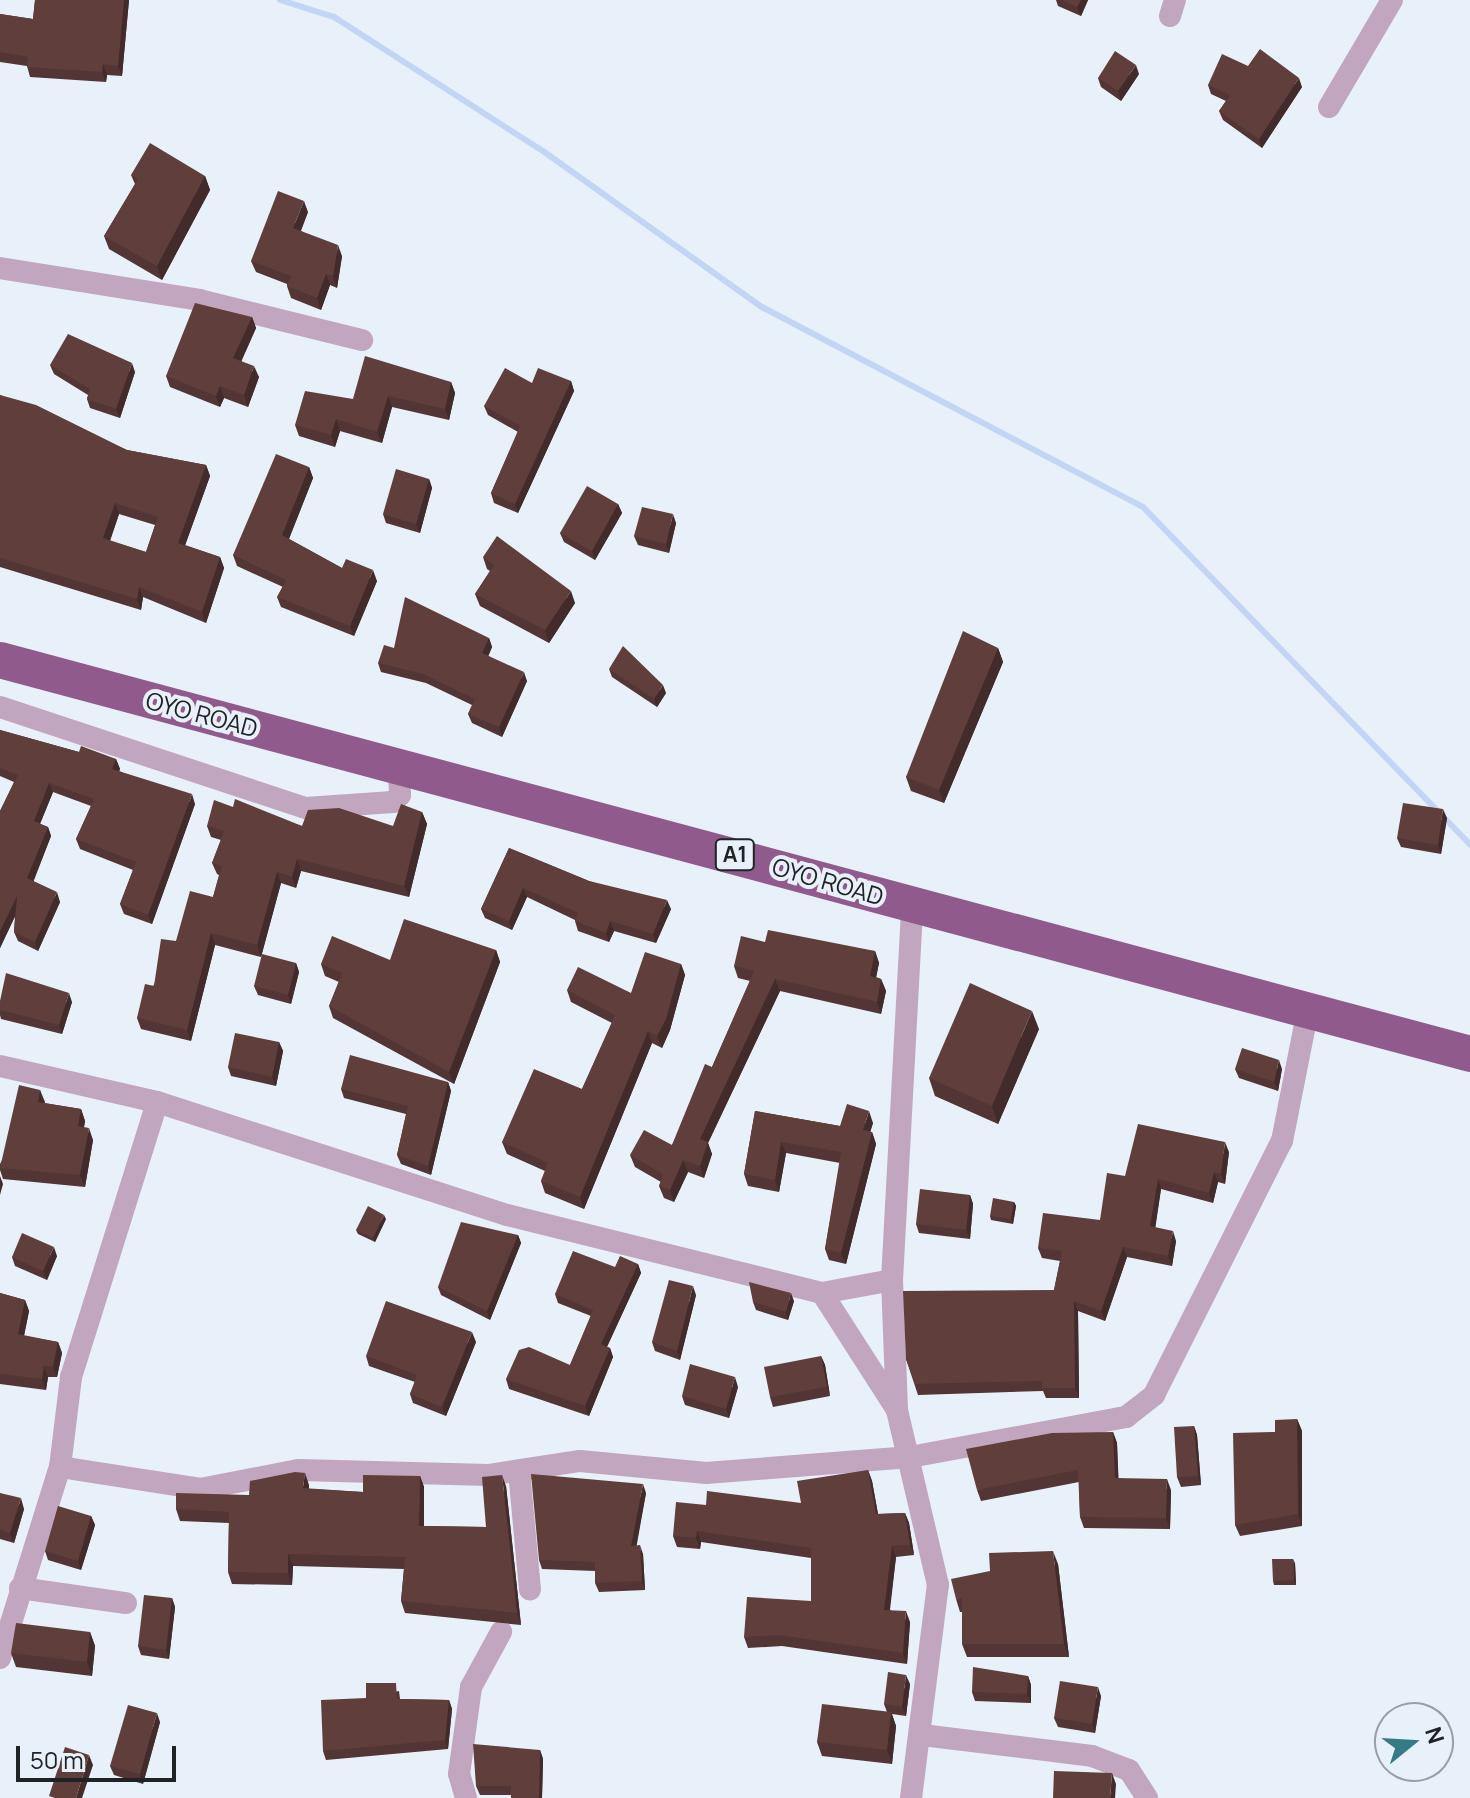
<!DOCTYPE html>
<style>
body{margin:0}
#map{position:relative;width:1470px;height:1798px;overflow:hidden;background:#e8f0fa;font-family:Manrope,sans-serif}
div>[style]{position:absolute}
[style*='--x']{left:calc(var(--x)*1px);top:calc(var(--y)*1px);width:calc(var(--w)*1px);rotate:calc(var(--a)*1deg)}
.stream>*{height:6px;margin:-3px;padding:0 3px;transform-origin:3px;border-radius:3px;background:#c3d5f4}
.minor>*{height:22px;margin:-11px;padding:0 11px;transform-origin:11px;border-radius:11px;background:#c2a5be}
.trunk>*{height:36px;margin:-18px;padding:0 18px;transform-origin:18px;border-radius:18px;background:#915a8c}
.wall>*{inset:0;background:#523534}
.shaded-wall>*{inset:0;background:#422b2a}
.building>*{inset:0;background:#5f3e3c}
span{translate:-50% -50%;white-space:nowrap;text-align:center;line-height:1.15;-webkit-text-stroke:8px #e8f0fa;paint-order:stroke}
.shield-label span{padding:2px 6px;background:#e8f0fa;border:2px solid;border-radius:6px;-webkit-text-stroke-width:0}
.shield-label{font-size:22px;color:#202326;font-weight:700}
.street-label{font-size:24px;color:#202326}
.north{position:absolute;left:1374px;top:1702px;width:80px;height:80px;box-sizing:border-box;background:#e8f0fa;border:2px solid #989ea5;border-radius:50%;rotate:72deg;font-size:22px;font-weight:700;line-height:32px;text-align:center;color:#202326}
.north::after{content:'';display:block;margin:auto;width:28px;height:36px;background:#347b86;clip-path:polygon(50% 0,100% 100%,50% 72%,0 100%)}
.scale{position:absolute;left:16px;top:1746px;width:160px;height:36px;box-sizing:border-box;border:4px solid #202326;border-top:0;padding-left:10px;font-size:24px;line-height:28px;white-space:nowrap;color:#202326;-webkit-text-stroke:6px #e8f0fa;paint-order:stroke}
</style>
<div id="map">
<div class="stream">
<i style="--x:280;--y:0;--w:57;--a:17.5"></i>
<i style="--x:334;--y:17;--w:248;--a:32.7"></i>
<i style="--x:543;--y:151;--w:269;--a:35.5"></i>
<i style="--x:762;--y:307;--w:430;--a:27.7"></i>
<i style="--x:1143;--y:507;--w:470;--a:45.9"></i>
</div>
<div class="minor">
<i style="--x:1170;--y:16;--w:17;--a:-73"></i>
<i style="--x:1329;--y:107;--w:124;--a:-59.5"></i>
<i style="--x:0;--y:268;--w:202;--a:9.1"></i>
<i style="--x:199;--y:300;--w:168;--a:13.8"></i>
<i style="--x:0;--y:707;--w:322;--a:18.3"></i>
<i style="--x:306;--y:808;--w:87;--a:-3.9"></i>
<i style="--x:393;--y:802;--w:10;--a:-45"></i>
<i style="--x:400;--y:795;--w:29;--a:-92"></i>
<i style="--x:0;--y:1066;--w:161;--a:12.9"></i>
<i style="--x:157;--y:1102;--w:368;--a:17.9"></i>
<i style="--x:507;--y:1215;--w:325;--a:13.9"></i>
<i style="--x:822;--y:1293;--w:71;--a:-10.5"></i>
<i style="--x:822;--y:1293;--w:139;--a:57.3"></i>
<i style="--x:60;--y:1467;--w:142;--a:8.9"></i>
<i style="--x:200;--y:1489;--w:101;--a:-10.9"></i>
<i style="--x:299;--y:1470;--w:189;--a:1.5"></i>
<i style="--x:488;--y:1475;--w:93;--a:-8.7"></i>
<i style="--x:580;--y:1461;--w:127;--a:5.4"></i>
<i style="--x:706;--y:1473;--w:205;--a:-4.5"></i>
<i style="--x:910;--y:1457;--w:220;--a:-10.5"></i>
<i style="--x:1126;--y:1417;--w:36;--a:-38"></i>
<i style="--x:1154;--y:1395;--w:284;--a:-63.3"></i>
<i style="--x:1282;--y:1141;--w:134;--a:-78.8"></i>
<i style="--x:519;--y:1471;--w:119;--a:84.7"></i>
<i style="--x:20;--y:1588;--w:107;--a:8.1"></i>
<i style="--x:0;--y:1658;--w:200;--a:-72.6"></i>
<i style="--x:60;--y:1467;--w:91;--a:-83"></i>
<i style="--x:71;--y:1377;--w:288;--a:-72.6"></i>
<i style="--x:922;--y:1735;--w:171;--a:7"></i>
<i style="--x:1092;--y:1756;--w:40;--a:21"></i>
<i style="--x:1129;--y:1770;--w:33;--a:57"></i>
<i style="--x:466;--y:1798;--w:25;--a:-106"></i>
<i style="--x:459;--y:1774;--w:88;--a:-82.1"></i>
<i style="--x:471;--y:1687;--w:63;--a:-61.4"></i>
<i style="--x:911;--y:1798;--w:215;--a:-82.8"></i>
<i style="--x:938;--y:1585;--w:180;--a:-103.2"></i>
<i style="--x:897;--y:1410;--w:130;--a:-92.2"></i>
<i style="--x:892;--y:1280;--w:376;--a:-86.9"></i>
</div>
<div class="trunk">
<i style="--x:0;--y:660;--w:1522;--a:15"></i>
</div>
<div class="wall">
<i style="clip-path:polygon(35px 0,129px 0,122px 76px,107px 75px,106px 82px,30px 77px,27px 66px,0 62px,0 14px,33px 19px)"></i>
<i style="clip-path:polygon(1056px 0,1088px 0,1081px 16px,1058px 6px)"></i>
<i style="clip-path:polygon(1248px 66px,1302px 87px,1262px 148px,1223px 120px,1219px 111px,1226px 101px,1211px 94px,1208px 85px)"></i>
<i style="clip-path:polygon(1139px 74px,1121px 101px,1101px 87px,1098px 78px)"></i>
<i style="clip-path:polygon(131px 175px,205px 176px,210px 190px,162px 280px,109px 249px,104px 236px,135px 184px)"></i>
<i style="clip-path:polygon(308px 212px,301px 231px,342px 256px,337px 288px,330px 285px,321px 310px,291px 298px,287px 286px,287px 284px,256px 272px,251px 261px)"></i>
<i style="clip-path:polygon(252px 317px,256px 328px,241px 361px,259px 377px,248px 407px,224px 398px,220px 407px,170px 387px,166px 376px)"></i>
<i style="clip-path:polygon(50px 365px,135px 372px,120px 418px,90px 408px,87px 399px,88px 395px,54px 374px)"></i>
<i style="clip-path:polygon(571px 381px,574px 391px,518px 513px,494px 503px,491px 493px,518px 432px,488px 415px,484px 406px,532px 383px)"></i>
<i style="clip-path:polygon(451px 382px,455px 393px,449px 420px,392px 407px,382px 443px,340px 431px,335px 447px,299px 436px,295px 425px,353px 399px)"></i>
<i style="clip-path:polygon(evenodd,0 395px,127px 450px,206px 465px,210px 476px,185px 545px,220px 557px,224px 568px,206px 623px,143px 597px,141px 610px,0 567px,0 395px,119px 514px,155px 525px,146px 552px,110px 541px,119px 514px)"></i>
<i style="clip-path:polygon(309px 467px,313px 478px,289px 539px,342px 568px,377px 581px,354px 636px,281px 607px,277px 597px,283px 587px,237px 566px,233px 555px)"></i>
<i style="clip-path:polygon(429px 479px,432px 488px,420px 533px,386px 523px,383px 514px)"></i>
<i style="clip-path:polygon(618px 504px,622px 513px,595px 560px,564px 542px,560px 533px)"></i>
<i style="clip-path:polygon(676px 523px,669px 553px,638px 545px,634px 536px)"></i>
<i style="clip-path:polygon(483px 557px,575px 603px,549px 643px,480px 606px,475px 594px,490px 571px,487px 569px)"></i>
<i style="clip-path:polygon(489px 638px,492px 647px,488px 656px,527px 681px,502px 737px,472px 723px,468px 714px,472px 705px,426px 683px,381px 672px,378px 663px,394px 648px)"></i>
<i style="clip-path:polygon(998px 648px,1003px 662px,944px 803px,911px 791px,906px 777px)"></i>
<i style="clip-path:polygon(609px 669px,666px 693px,657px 707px,612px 677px)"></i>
<i style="clip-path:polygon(0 730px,79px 752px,116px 759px,120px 769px,119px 771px,195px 804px,152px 924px,124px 914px,120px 904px,133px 870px,80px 849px,76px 839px,91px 806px,53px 792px,40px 824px,48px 827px,51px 836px,33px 881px,60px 902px,38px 951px,18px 941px,14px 932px,15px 916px,0 948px,0 811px,14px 782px,0 776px)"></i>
<i style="clip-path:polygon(233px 807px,302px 826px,393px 826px,422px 812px,427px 824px,409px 897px,301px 871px,296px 888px,281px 883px,261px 957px,215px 945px,191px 1041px,141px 1029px,137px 1018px,176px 941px,213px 897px,219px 875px,217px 874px,212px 863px,221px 840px,211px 837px,207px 826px)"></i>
<i style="clip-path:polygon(1447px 818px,1441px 854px,1401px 847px,1397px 838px)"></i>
<i style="clip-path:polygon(509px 848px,589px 881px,671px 909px,656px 943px,614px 931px,609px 942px,578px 931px,575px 921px,575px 920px,527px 897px,512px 930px,485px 918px,481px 909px)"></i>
<i style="clip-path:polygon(765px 942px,875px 951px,879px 963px,876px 977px,881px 979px,886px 991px,881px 1014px,780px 991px,708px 1143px,712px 1154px,704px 1178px,688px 1172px,674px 1202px,664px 1198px,659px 1186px,661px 1182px,635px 1167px,630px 1155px,672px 1145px,712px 1067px,750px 981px,738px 978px,734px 966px)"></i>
<i style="clip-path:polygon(496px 950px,500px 962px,454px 1084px,333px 1018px,329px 1006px,339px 982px,325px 976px,321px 964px,390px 960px)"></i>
<i style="clip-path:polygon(296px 963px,299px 972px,291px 1004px,258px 995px,254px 986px)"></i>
<i style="clip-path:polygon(681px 964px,685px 975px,670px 1030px,662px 1048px,652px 1043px,584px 1209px,545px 1193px,541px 1181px,545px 1171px,507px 1154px,502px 1142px,582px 1089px,612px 1023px,571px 1002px,567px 990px,631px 993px)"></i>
<i style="clip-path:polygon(72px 1002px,62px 1034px,1px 1019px,0 1015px,0 1010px)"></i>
<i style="clip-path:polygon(1039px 1029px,998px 1124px,935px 1096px,929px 1078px)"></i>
<i style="clip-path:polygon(279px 1042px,283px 1051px,276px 1086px,231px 1076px,228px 1067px)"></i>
<i style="clip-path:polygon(1235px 1069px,1282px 1069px,1278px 1091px,1239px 1078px)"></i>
<i style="clip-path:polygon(448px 1082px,451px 1091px,431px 1175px,401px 1164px,397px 1155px,406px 1114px,344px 1098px,341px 1089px)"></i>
<i style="clip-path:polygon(40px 1090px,44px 1103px,81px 1109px,85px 1121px,84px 1127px,93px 1140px,85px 1187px,3px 1179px,0 1170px,0 1164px)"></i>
<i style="clip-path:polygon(755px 1111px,840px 1126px,873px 1123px,870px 1132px,872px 1132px,876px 1144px,846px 1264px,829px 1260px,825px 1249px,840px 1163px,786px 1153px,779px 1192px,748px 1186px,744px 1174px)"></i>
<i style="clip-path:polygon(1229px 1152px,1225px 1184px,1218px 1182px,1213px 1203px,1161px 1189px,1155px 1227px,1176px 1241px,1172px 1266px,1127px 1257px,1105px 1321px,1078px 1311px,1079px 1398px,1046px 1398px,1043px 1391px,918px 1395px,906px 1359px,1054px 1290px,1060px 1261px,1042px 1258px,1038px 1248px,1100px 1220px,1125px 1176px)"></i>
<i style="clip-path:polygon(970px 1195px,973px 1204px,970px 1239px,919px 1233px,916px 1224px)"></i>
<i style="clip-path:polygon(1014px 1202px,1016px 1206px,1013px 1224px,991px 1220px,990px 1216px)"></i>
<i style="clip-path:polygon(386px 1219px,375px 1242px,358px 1234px,356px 1230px)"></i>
<i style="clip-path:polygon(518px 1235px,521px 1243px,490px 1320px,441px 1295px,438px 1287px)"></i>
<i style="clip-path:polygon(57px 1256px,47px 1280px,15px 1266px,12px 1257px)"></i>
<i style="clip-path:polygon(638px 1264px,641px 1273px,607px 1347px,610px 1348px,613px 1357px,589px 1416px,509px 1389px,506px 1379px,570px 1365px,591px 1316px,558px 1303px,555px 1294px,615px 1267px)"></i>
<i style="clip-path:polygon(0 1293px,25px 1300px,29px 1311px,24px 1336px,58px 1342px,62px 1353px,57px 1377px,48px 1377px,46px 1390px,0 1384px)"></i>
<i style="clip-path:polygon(696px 1295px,680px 1360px,655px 1351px,652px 1342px)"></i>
<i style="clip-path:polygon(794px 1301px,788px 1320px,756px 1310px,753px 1302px)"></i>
<i style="clip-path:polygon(476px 1342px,446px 1416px,413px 1403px,410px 1394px,415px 1382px,369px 1366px,366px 1356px)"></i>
<i style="clip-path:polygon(821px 1356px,825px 1365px,830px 1396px,773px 1407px,770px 1397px)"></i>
<i style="clip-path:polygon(738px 1387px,729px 1418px,685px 1405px,682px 1396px)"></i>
<i style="clip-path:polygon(1297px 1419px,1302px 1431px,1302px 1526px,1240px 1536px,1235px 1525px,1275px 1432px)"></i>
<i style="clip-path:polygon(1194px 1426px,1197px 1435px,1201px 1485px,1181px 1487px,1177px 1477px)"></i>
<i style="clip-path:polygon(1113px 1432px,1117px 1443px,1118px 1478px,1171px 1490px,1170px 1529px,1084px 1528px,1080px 1517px,1079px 1482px,981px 1501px,977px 1490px)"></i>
<i style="clip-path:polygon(868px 1470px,872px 1481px,878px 1514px,905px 1513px,909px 1523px,914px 1555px,896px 1557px,890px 1610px,910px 1622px,907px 1664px,782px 1646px,748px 1648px,744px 1637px,811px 1601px,811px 1558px,701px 1542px,700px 1549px,677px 1547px,673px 1536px,801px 1503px)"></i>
<i style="clip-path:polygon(420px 1476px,424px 1487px,424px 1526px,486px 1527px,506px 1486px,521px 1625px,405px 1613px,401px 1601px,404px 1569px,293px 1566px,292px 1585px,232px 1584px,228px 1572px,229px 1523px,180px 1521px,176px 1509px,309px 1485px,309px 1489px,363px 1492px)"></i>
<i style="clip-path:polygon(0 1493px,24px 1509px,14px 1543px,0 1539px)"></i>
<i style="clip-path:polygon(646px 1493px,636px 1545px,643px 1554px,645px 1590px,599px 1592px,595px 1583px,595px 1571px,542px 1569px,539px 1560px)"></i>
<i style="clip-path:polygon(91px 1516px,95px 1525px,81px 1570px,48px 1560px,45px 1551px)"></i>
<i style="clip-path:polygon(1295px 1563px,1296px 1585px,1274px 1585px,1273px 1581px)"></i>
<i style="clip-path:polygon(1058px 1564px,1069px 1657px,967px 1657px,962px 1644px,962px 1612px,960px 1612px,956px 1599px)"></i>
<i style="clip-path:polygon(172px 1598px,175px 1607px,169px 1659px,141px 1655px,138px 1646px)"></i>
<i style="clip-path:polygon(90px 1632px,95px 1646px,92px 1676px,16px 1667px,11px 1653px)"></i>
<i style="clip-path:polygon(1028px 1676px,1031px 1685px,1031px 1703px,975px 1701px,972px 1692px)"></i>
<i style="clip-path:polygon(910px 1684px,906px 1716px,892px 1714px,896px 1726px,892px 1764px,822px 1756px,817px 1742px,887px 1712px,884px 1704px)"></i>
<i style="clip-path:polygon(399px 1691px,400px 1699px,449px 1700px,452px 1709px,448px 1749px,326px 1760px,323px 1751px,366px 1698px)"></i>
<i style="clip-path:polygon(1101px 1696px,1095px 1733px,1058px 1727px,1054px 1718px)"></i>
<i style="clip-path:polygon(160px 1722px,143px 1784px,114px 1775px,110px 1766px)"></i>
<i style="clip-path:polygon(540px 1750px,543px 1759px,542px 1798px,511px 1798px,511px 1795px,480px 1795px,476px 1786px)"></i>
</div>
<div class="shaded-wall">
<i style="clip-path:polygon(124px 0,129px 0,122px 76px,118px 66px)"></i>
<i style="clip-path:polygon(1081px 0,1088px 0,1081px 16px,1077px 7px)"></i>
<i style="clip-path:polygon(103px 64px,107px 75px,106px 82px,102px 72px)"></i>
<i style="clip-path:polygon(1136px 65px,1139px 74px,1121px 101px,1118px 91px)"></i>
<i style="clip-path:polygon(1299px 78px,1302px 87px,1262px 148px,1259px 139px)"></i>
<i style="clip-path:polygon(205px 176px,210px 190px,162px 280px,157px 266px)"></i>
<i style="clip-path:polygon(304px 201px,308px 212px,297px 239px,293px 228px)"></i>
<i style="clip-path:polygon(338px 245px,342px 256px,337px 288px,333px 276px)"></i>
<i style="clip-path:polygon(326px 274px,330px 285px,321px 310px,317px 298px)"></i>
<i style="clip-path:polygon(252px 317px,256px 328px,238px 369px,233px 358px)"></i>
<i style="clip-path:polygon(132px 363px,135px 372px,120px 418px,116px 409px)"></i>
<i style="clip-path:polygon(254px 366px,259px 377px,248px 407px,244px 395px)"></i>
<i style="clip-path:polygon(571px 381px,574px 391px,518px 513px,515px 504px)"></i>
<i style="clip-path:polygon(451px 382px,455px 393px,449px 420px,445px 409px)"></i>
<i style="clip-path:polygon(220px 386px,224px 398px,220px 407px,216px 396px)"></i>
<i style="clip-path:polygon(388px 396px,392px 407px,382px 443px,377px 432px)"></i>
<i style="clip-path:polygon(336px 419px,340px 431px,335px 447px,331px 435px)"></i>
<i style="clip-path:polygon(206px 465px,210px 476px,182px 554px,178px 543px)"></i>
<i style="clip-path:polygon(309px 467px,313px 478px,286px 546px,282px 535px)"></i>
<i style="clip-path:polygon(429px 479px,432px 488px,420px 533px,416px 524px)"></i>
<i style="clip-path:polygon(115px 503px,119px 514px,107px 549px,103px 538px)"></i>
<i style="clip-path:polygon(618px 504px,622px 513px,595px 560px,592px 551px)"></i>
<i style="clip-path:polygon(673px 514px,676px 523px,669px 553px,666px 544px)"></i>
<i style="clip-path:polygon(220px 557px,224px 568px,206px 623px,202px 612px)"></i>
<i style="clip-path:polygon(373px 570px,377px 581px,354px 636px,350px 626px)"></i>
<i style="clip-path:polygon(139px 587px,143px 597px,141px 610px,137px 599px)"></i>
<i style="clip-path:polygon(571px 591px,575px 603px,549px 643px,545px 630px)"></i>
<i style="clip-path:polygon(489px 638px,492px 647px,486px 662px,482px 653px)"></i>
<i style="clip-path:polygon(998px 648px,1003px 662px,944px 803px,939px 790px)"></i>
<i style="clip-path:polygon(524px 672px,527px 681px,502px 737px,499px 727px)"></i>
<i style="clip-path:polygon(663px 685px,666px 693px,657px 707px,654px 699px)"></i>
<i style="clip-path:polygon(116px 759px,120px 769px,116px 779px,112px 769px)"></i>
<i style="clip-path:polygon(49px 783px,53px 792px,37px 831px,34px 821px)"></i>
<i style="clip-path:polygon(192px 794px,195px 804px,152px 924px,148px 915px)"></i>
<i style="clip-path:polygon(1443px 809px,1447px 818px,1441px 854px,1438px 845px)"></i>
<i style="clip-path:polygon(422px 812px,427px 824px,409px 897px,404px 886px)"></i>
<i style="clip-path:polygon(48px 827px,51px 836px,31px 888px,27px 878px)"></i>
<i style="clip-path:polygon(297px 859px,301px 871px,296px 888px,292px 877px)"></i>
<i style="clip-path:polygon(277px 872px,281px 883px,261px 957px,257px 945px)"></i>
<i style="clip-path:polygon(523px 888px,527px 897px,512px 930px,509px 921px)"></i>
<i style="clip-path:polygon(57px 892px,60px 902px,38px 951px,35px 942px)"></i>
<i style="clip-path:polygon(17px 896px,20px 906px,0 948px,0 931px)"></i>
<i style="clip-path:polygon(667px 900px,671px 909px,656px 943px,653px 934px)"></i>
<i style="clip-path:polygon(610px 921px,614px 931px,609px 942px,606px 933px)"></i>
<i style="clip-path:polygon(211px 933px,215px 945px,191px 1041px,187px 1030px)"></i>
<i style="clip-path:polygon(496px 950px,500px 962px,454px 1084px,449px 1072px)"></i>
<i style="clip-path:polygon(875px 951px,879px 963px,874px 988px,870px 976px)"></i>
<i style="clip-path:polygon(296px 963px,299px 972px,291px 1004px,288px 995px)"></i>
<i style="clip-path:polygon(681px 964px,685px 975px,670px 1030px,662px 1048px,657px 1036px)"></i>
<i style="clip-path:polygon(775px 979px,780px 991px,708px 1143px,712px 1154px,704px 1178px,700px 1166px,700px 1139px)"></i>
<i style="clip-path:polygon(881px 979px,886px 991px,881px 1014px,877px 1002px)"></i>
<i style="clip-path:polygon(69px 993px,72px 1002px,62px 1034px,59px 1025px)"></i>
<i style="clip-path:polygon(1032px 1011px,1039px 1029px,998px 1124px,992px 1106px)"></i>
<i style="clip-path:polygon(648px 1031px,652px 1043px,584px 1209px,580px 1197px)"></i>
<i style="clip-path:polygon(279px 1042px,283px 1051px,276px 1086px,272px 1077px)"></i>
<i style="clip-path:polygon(1279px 1060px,1282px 1069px,1278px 1091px,1274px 1082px)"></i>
<i style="clip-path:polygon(448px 1082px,451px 1091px,431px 1175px,428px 1166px)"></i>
<i style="clip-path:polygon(40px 1090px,45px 1102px,42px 1113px,38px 1102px)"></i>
<i style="clip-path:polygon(81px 1109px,85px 1121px,82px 1138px,78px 1126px)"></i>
<i style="clip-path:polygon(869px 1111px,873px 1123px,867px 1142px,863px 1130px)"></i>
<i style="clip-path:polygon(89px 1128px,93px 1140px,85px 1187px,80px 1175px)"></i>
<i style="clip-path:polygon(872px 1132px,876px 1144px,846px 1264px,841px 1253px)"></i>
<i style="clip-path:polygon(781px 1142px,786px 1153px,779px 1192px,775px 1180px)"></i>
<i style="clip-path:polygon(1225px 1142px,1229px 1152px,1225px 1184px,1221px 1174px)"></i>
<i style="clip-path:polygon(683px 1160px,688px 1172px,674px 1202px,670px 1190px)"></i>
<i style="clip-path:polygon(1214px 1172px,1218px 1182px,1213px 1203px,1209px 1193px)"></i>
<i style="clip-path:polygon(0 1176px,3px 1184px,0 1195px)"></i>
<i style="clip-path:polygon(1158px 1179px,1161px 1189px,1154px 1237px,1150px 1226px)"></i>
<i style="clip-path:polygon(970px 1195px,973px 1204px,970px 1239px,966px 1230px)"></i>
<i style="clip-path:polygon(1014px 1202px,1016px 1206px,1013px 1224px,1011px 1219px)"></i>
<i style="clip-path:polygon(384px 1215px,386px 1219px,375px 1242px,373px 1238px)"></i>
<i style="clip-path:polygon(1173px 1231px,1176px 1241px,1172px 1266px,1168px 1256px)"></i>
<i style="clip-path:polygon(518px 1235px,521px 1243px,490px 1320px,487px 1311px)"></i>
<i style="clip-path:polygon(54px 1247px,57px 1256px,47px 1280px,43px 1271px)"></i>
<i style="clip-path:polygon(1123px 1247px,1127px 1257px,1105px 1321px,1101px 1311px)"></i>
<i style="clip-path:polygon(638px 1264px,641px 1273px,604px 1353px,601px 1344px)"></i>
<i style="clip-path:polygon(693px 1286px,696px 1295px,680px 1360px,677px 1351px)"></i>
<i style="clip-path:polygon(791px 1293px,794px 1301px,788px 1320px,786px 1312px)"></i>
<i style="clip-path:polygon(25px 1300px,29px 1311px,22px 1345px,18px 1334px)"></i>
<i style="clip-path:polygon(1074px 1301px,1078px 1311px,1079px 1398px,1075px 1388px)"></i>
<i style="clip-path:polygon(472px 1332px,476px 1342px,446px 1416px,442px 1407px)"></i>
<i style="clip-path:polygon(58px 1342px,62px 1353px,57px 1377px,53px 1366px)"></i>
<i style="clip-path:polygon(610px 1348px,613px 1357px,589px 1416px,585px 1406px)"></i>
<i style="clip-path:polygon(821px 1356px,825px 1365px,830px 1396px,827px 1387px)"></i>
<i style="clip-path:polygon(44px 1366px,48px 1377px,46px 1390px,42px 1379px)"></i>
<i style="clip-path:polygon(735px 1377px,738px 1387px,729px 1418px,726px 1409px)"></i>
<i style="clip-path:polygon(1297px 1419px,1302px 1431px,1302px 1526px,1298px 1514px)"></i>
<i style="clip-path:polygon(1194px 1426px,1197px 1435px,1201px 1485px,1198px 1476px)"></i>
<i style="clip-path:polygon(1113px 1432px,1117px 1443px,1119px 1489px,1115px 1478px)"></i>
<i style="clip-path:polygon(868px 1470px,872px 1481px,880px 1525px,876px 1514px)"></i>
<i style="clip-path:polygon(305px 1473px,309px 1485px,308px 1500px,303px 1488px)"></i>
<i style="clip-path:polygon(502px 1475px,506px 1486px,521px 1625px,517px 1613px)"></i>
<i style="clip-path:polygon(420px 1476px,424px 1487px,424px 1538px,419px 1526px)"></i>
<i style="clip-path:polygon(1167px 1479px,1171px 1490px,1170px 1529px,1166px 1518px)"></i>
<i style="clip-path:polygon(643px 1484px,646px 1493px,635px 1555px,631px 1546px)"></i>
<i style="clip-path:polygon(21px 1498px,24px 1509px,14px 1543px,10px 1533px)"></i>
<i style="clip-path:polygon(905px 1513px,909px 1523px,914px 1555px,910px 1545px)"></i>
<i style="clip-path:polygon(91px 1516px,95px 1525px,81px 1570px,78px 1561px)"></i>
<i style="clip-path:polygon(697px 1531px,701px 1542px,700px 1549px,696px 1538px)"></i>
<i style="clip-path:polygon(640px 1545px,643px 1554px,645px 1590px,642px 1581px)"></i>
<i style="clip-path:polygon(892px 1546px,896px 1557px,888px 1621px,884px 1610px)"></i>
<i style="clip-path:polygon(1053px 1551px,1058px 1564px,1069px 1657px,1064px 1644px)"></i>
<i style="clip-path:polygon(288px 1554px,293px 1566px,292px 1585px,288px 1573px)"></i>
<i style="clip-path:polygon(1293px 1559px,1295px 1563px,1296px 1585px,1294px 1580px)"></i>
<i style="clip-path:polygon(172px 1598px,175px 1607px,169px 1659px,166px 1650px)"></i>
<i style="clip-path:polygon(906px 1611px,910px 1622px,907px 1664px,903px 1653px)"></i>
<i style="clip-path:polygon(90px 1632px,95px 1646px,92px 1676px,87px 1662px)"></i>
<i style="clip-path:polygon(906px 1675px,910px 1684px,906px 1716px,902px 1707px)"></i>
<i style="clip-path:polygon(1028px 1676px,1031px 1685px,1031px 1703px,1027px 1694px)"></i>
<i style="clip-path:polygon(1098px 1687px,1101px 1696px,1095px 1733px,1092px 1724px)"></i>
<i style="clip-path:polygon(449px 1700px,452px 1709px,448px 1749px,445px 1740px)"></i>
<i style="clip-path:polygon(891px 1712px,896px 1726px,892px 1764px,887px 1750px)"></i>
<i style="clip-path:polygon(157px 1713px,160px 1722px,143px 1784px,140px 1774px)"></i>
<i style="clip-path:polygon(540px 1750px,543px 1759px,542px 1798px,539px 1798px)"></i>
<i style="clip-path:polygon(89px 1755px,93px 1765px,82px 1798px,76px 1798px)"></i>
<i style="clip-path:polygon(1112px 1773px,1116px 1784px,1115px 1798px,1110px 1798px)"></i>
</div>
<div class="building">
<i style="clip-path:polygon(35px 0,124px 0,118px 66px,103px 64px,102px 72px,27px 67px,28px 57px,0 52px,0 14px,33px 19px)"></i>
<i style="clip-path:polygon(1062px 0,1081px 0,1077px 7px)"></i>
<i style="clip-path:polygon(1260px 49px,1299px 78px,1259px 139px,1219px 111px,1230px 95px,1208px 85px,1222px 54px,1248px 66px)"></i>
<i style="clip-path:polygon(1115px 51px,1136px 65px,1118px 91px,1098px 78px)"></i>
<i style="clip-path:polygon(150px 143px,205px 176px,157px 266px,104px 236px,138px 179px,131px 175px)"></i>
<i style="clip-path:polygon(278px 191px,304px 201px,293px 228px,338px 245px,333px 276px,326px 274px,317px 298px,287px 286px,291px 276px,251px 261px)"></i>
<i style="clip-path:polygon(195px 303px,252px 317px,233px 358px,254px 366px,244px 395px,220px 386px,216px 396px,166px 376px)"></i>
<i style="clip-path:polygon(68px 334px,132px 363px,116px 409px,87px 399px,90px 389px,50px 365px)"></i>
<i style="clip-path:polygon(365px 356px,451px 382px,445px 409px,388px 396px,377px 432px,336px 419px,331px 435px,295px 425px,305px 391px,353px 399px)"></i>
<i style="clip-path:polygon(505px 368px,532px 383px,538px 368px,571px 381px,515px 504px,491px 493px,520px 426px,484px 406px)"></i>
<i style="clip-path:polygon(evenodd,0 395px,36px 405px,127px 450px,206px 465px,178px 543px,220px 557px,202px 612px,139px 587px,137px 599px,0 558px,0 395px,115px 503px,158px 517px,146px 552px,103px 538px,115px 503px)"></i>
<i style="clip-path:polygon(276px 454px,309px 467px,282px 535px,342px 568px,346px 559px,373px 570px,350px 626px,277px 597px,286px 580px,233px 555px)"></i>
<i style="clip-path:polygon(396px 469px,429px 479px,416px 524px,383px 514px)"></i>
<i style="clip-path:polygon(587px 486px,618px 504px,592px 551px,560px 533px)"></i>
<i style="clip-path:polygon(642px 507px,673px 514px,666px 544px,634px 536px)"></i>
<i style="clip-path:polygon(497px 536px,571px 591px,545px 630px,475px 594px,494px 565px,483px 557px)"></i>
<i style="clip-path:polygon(405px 597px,489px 638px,482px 653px,524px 672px,499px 727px,468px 714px,475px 699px,423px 674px,378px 663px,384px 645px,394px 648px)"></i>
<i style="clip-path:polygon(963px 631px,998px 648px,939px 790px,906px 777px)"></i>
<i style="clip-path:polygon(623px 646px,663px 685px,654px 699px,609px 669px)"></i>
<i style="clip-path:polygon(0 730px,79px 752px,81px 746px,116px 759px,112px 769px,192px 794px,148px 915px,120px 904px,136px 862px,76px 839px,94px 799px,49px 783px,34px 821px,48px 827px,27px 878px,57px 892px,35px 942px,14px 932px,17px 896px,0 931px,0 811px,18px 775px,0 768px)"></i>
<i style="clip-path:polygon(235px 799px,302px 826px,308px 810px,339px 808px,393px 826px,401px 804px,422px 812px,404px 886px,297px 859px,292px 877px,277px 872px,257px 945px,211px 933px,187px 1030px,137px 1018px,145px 984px,154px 986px,161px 939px,176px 941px,190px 891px,213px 897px,222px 866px,212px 863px,224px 831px,207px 826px,214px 800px,233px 807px)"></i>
<i style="clip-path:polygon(1403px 803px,1443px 809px,1438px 845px,1397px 838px)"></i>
<i style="clip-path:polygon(509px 848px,589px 881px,667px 900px,653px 934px,610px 921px,606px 933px,575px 921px,578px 913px,523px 888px,509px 921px,481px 909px)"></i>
<i style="clip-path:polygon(404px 919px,496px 950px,449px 1072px,329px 1006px,342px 973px,321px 964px,332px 936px,390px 960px)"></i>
<i style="clip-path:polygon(768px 930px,875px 951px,870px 976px,881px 979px,877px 1002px,775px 979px,700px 1139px,708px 1142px,700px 1166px,683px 1160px,670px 1190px,659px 1186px,663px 1174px,630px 1155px,644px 1130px,672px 1145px,705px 1064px,712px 1067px,754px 971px,734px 966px,741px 936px,765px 942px)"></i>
<i style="clip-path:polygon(645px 952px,681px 964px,666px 1019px,657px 1036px,648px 1031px,580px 1197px,541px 1181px,548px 1163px,502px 1142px,534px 1069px,582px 1089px,615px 1015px,567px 990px,578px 967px,631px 993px)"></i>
<i style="clip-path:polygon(262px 954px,296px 963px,288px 995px,254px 986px)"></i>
<i style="clip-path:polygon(6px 973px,69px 993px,59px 1025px,0 1010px,0 1001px)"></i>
<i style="clip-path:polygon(970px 983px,1032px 1011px,992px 1106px,929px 1078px)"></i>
<i style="clip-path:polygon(235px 1033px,279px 1042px,272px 1077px,228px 1067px)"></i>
<i style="clip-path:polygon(1242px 1048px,1279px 1060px,1274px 1082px,1235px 1069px)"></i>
<i style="clip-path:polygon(350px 1055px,448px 1082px,428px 1166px,397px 1155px,408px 1106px,341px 1089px)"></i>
<i style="clip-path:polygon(19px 1085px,40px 1090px,38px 1102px,81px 1109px,78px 1126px,89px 1128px,80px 1175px,0 1168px)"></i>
<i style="clip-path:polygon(847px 1104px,869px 1111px,863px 1130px,872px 1132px,841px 1253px,825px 1249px,841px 1152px,781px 1142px,775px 1180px,744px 1174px,755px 1111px,840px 1126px)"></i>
<i style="clip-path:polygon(1138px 1124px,1225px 1142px,1221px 1174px,1214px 1172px,1209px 1193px,1158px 1179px,1150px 1226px,1173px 1231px,1168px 1256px,1123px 1247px,1101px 1311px,1074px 1301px,1075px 1388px,1042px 1388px,1042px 1381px,915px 1384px,906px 1359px,903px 1291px,1054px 1290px,1062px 1251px,1038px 1248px,1043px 1213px,1100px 1220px,1107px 1173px,1125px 1176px)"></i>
<i style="clip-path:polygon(920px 1189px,970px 1195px,966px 1230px,916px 1224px)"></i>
<i style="clip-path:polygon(993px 1198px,1014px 1202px,1011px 1219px,990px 1216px)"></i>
<i style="clip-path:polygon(368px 1206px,384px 1215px,373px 1238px,356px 1230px)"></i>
<i style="clip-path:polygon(461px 1222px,518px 1235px,487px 1311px,438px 1287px)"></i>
<i style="clip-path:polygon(22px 1233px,54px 1247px,43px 1271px,12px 1257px)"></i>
<i style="clip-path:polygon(573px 1251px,615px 1267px,620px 1256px,638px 1264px,601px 1344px,610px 1348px,585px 1406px,506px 1379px,519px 1350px,529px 1347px,570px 1365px,593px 1310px,555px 1294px)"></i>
<i style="clip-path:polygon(669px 1280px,693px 1286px,677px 1351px,652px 1342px)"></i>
<i style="clip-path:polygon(749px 1282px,791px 1293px,786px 1312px,753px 1302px)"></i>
<i style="clip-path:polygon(0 1293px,25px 1300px,18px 1334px,58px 1342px,53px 1366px,44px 1366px,42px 1379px,0 1374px)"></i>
<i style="clip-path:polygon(386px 1301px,472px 1332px,442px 1407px,410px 1394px,417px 1375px,366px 1356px)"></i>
<i style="clip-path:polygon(821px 1356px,827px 1387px,770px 1397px,764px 1367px)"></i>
<i style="clip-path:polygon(690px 1364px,735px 1377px,726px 1409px,682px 1396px)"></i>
<i style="clip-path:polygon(1297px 1419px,1298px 1514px,1235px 1525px,1233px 1433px,1275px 1432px,1275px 1420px)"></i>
<i style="clip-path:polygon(1194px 1426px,1198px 1476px,1177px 1477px,1174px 1427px)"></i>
<i style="clip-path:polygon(1113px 1432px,1115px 1478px,1167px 1479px,1166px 1518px,1080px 1517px,1078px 1470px,977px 1490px,966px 1449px,1052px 1433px)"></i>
<i style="clip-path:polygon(868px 1470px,876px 1514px,905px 1513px,910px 1545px,892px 1546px,884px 1610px,906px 1611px,903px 1653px,778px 1635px,744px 1637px,747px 1597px,811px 1601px,811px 1548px,697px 1531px,696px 1538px,673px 1536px,676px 1502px,706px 1505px,707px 1491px,801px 1503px,797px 1481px)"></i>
<i style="clip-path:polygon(295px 1472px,305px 1473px,303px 1488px,363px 1492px,363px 1475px,420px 1476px,419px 1526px,486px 1527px,482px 1477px,502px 1475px,517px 1613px,401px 1601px,405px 1557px,288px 1554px,288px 1573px,228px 1572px,229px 1512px,176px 1509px,176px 1493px,249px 1495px,250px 1481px)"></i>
<i style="clip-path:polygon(531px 1474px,643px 1484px,631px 1546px,640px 1545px,642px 1581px,595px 1583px,595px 1562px,539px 1560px)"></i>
<i style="clip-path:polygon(0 1493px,21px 1498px,10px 1533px,0 1529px)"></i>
<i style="clip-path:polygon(58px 1506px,91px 1516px,78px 1561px,45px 1551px)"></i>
<i style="clip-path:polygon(1053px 1551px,1064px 1644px,962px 1644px,962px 1598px,956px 1599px,951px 1579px,990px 1571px,989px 1553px)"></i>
<i style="clip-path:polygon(1272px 1559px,1293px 1559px,1294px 1580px,1273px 1581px)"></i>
<i style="clip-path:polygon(144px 1595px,172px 1598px,166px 1650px,138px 1646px)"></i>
<i style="clip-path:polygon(16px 1623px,90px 1632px,87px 1662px,11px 1653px)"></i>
<i style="clip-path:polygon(973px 1667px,1028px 1676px,1027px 1694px,972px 1692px)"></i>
<i style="clip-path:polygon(888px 1672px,906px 1675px,902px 1707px,884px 1704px)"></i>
<i style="clip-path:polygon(1060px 1681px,1098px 1687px,1092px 1724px,1054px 1718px)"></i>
<i style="clip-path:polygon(366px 1683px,396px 1683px,397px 1699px,449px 1700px,445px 1740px,323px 1751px,321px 1700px,366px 1698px)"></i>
<i style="clip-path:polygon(822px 1704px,891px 1712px,887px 1750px,817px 1742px)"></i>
<i style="clip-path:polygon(128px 1705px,157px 1713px,140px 1774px,110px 1766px)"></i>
<i style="clip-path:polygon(473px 1744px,540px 1750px,539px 1798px,511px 1798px,511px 1786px,476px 1786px)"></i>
<i style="clip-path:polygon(65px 1747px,89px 1755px,76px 1798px,55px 1798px,49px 1796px)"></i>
<i style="clip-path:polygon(1054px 1771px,1112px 1773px,1110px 1798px,1053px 1798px)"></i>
</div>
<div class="shield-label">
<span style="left:735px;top:855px">A1</span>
</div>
<div class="street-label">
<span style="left:202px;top:714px;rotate:15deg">OYO ROAD</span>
<span style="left:828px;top:881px;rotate:16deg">OYO ROAD</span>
</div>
<div class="north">N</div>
<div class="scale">50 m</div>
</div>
